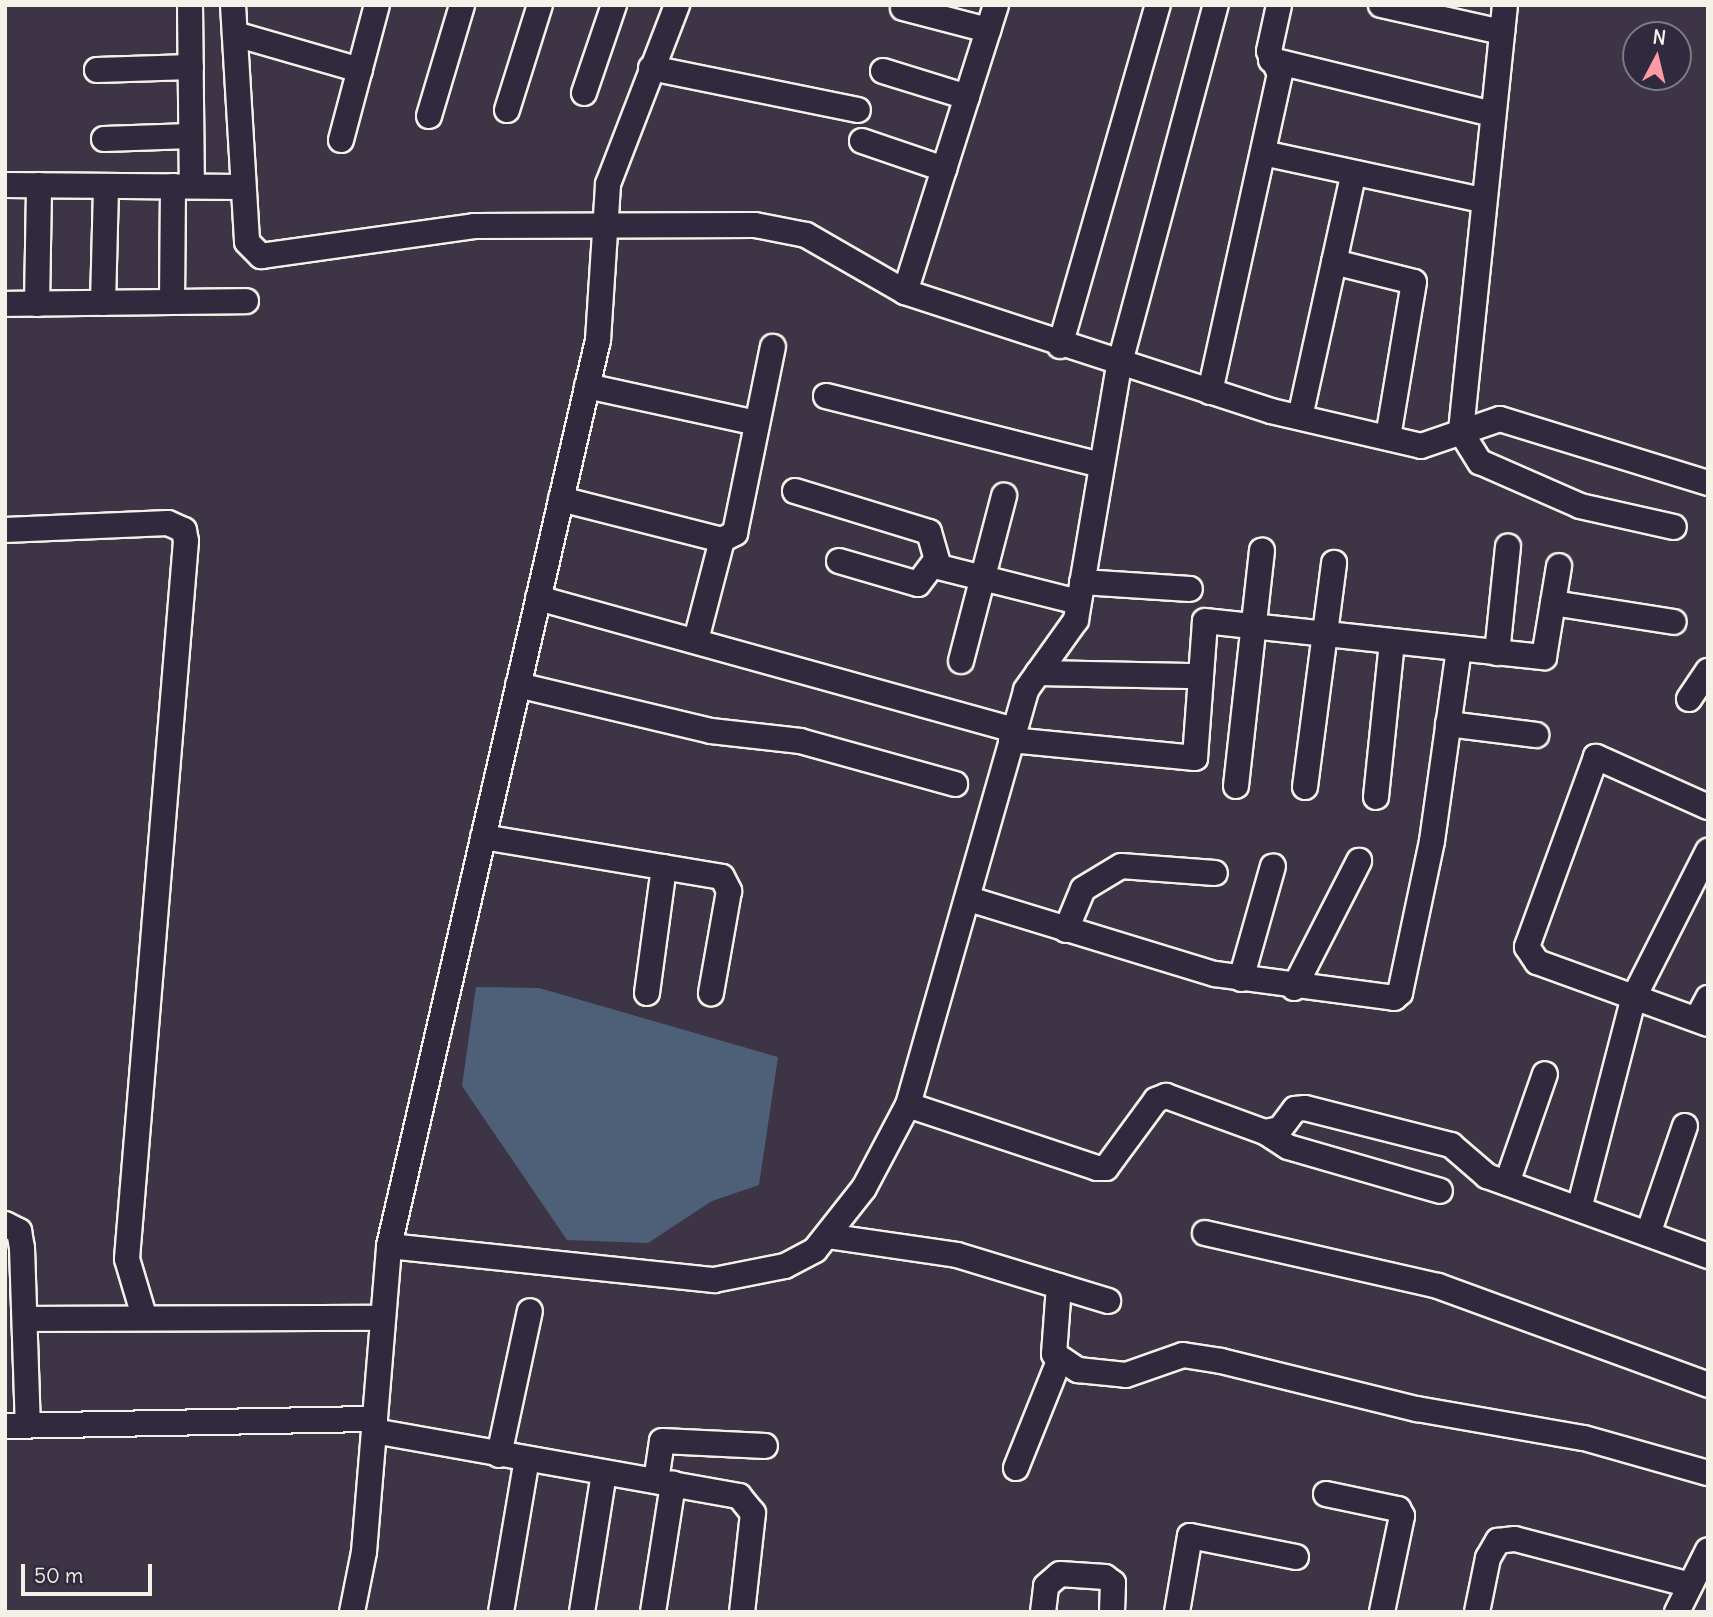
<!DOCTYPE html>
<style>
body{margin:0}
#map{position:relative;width:1713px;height:1617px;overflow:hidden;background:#3d3546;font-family:Delius,sans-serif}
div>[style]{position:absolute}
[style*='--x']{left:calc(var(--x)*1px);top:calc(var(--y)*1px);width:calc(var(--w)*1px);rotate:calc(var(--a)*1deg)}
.water>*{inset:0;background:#4e6078}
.roads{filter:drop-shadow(2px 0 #f4f1e8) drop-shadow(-2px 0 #f4f1e8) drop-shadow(0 2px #f4f1e8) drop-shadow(0 -2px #f4f1e8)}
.minor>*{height:24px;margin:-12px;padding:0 12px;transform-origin:12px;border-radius:12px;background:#2f2a3d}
span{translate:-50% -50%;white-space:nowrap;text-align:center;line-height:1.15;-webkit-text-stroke:6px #2f2a3d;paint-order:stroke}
.frame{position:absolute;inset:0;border:7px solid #f4f1e8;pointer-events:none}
.north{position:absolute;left:1622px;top:21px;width:70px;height:70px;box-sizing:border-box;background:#2f2a3d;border:2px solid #7e7a81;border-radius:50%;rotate:7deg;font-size:19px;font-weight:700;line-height:28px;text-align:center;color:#f4f1e8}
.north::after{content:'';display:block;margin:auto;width:24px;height:32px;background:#ff9aa2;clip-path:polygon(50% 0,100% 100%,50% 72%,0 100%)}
.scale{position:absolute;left:21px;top:1564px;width:131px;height:32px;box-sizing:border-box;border:4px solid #f4f1e8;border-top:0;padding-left:9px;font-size:21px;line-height:24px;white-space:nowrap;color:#f4f1e8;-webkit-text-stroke:5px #2f2a3d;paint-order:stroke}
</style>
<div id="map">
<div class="water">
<i style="clip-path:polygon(476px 987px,539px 988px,778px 1057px,759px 1185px,712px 1201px,648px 1243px,567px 1240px,462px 1086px)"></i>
</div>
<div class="roads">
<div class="minor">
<i style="--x:190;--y:5;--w:181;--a:89.4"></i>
<i style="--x:233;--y:5;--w:237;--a:86.6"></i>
<i style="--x:247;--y:242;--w:20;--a:45"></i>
<i style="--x:261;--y:256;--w:215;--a:-8"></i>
<i style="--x:474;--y:226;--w:281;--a:-0.2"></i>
<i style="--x:755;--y:225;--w:52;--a:11.1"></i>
<i style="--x:806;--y:235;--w:114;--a:29.9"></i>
<i style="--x:905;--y:292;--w:385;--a:18"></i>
<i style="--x:1271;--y:411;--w:154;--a:13.1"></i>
<i style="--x:1421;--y:446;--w:83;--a:-18.9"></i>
<i style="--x:1500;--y:419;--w:218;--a:17.1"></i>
<i style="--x:1381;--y:5;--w:124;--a:12.6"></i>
<i style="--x:1505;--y:5;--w:429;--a:95.9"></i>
<i style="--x:1461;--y:432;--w:36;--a:58"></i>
<i style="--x:1480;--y:462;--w:109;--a:23.7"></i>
<i style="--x:1580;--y:506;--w:96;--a:12.6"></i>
<i style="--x:903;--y:8;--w:88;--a:14.5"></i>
<i style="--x:235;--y:34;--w:130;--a:16.1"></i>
<i style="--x:1271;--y:60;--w:228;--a:13.7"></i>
<i style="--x:651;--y:68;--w:211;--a:11.5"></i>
<i style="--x:97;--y:70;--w:94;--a:-1.8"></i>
<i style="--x:883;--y:71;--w:88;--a:17.2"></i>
<i style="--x:584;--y:93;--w:93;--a:-71.2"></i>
<i style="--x:507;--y:110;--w:110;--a:-72.6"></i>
<i style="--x:429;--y:116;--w:116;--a:-73.4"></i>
<i style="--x:104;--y:139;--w:87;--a:-2"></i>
<i style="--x:341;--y:140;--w:140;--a:-75.1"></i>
<i style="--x:862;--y:141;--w:87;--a:18.9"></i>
<i style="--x:1263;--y:153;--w:225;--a:12.1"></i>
<i style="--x:5;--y:185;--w:236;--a:0.5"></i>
<i style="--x:1334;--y:262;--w:82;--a:14"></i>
<i style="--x:1414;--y:282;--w:157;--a:99.5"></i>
<i style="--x:905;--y:292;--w:301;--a:-72.4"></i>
<i style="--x:172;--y:302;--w:116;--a:-89.5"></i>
<i style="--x:103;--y:303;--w:117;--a:-88.5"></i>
<i style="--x:5;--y:304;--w:241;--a:-0.7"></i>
<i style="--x:37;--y:304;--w:119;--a:-89"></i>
<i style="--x:1060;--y:346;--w:355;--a:-74"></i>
<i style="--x:587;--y:386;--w:174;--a:12.3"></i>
<i style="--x:1210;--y:392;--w:326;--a:-77.6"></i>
<i style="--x:1280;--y:74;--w:25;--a:-116"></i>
<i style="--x:1269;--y:51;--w:47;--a:-77.7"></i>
<i style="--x:826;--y:396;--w:284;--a:14.1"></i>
<i style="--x:1300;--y:417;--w:248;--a:-77.6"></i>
<i style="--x:795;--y:491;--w:140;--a:17"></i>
<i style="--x:929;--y:532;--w:36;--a:74"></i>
<i style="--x:939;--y:567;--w:143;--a:14.1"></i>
<i style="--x:561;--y:499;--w:166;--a:14.3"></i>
<i style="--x:722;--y:540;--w:103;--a:104.6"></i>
<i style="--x:5;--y:530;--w:163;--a:-2.5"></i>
<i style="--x:168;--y:523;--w:17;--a:24"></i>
<i style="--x:184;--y:530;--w:11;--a:80"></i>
<i style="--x:186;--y:541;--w:720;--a:94.7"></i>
<i style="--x:127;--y:1259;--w:59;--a:73.4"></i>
<i style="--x:722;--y:540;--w:15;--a:-28"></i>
<i style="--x:735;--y:533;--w:190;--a:-78.5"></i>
<i style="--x:839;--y:561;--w:82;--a:16.2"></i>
<i style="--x:918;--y:584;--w:25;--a:-53"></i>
<i style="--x:1082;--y:582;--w:108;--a:3.7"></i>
<i style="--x:538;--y:598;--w:494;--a:15.5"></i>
<i style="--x:1553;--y:603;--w:122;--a:8.9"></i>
<i style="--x:1497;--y:653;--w:107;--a:-84.1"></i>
<i style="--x:961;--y:661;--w:171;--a:-75.4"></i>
<i style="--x:1038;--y:673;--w:163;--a:1.1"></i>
<i style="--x:518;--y:685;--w:198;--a:13.4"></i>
<i style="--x:711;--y:731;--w:90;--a:6.4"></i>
<i style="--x:800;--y:741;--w:161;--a:15.5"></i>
<i style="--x:1689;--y:699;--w:34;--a:-56"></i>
<i style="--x:1448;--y:724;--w:89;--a:7.1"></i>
<i style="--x:1011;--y:740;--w:185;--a:5.6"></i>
<i style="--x:1195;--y:758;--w:137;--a:-85.8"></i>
<i style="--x:1205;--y:621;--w:341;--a:6.1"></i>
<i style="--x:1544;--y:657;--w:92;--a:-80.6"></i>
<i style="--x:1236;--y:786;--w:237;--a:-83.7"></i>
<i style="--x:1305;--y:787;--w:226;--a:-82.6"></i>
<i style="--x:1376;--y:797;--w:156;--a:-84.1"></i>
<i style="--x:1708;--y:807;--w:123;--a:-155.9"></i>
<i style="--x:1596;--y:757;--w:202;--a:110"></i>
<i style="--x:1527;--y:947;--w:18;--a:56"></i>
<i style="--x:1537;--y:962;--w:182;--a:19.9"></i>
<i style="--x:483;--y:837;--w:242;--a:9.5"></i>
<i style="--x:722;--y:877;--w:16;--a:63"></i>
<i style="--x:729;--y:891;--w:104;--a:100"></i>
<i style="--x:969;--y:899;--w:257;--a:17"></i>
<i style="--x:1215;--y:974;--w:181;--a:7.6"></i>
<i style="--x:1394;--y:998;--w:8;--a:-40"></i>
<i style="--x:1400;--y:993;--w:155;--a:-78.1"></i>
<i style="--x:1432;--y:841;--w:194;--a:-82"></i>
<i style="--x:1066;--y:930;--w:44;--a:-67.5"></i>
<i style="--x:1083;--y:889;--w:44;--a:-31.2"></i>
<i style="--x:1121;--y:866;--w:94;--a:4.3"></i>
<i style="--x:1241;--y:979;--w:117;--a:-74.2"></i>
<i style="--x:1294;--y:988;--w:143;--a:-62.9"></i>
<i style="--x:647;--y:993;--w:127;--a:-82.3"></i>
<i style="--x:1697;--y:1019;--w:24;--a:-62"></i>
<i style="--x:908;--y:1105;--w:199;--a:18.4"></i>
<i style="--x:1097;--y:1168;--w:9;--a:0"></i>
<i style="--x:1106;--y:1168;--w:84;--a:-53.7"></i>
<i style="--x:1156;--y:1100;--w:11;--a:-22"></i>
<i style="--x:1166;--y:1096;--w:105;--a:20"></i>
<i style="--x:1265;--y:1132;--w:15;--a:-11"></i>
<i style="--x:1280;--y:1129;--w:25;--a:-53"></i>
<i style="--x:1295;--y:1109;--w:10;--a:-6"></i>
<i style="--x:1305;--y:1108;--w:151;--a:14.2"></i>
<i style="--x:1451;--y:1145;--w:48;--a:40.7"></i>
<i style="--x:1487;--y:1176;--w:235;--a:19.9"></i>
<i style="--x:1265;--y:1132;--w:27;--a:33"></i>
<i style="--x:1288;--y:1147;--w:158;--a:16.1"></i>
<i style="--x:1507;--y:1183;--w:115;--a:-70.8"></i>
<i style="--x:1579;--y:1209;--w:219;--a:-75.5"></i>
<i style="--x:1634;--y:997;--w:164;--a:-63.1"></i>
<i style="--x:5;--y:1224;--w:16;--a:27"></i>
<i style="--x:19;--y:1231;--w:17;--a:80"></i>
<i style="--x:22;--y:1248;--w:177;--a:88.1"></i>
<i style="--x:1205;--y:1233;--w:239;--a:12.8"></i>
<i style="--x:1438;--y:1286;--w:288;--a:20.1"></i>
<i style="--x:1648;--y:1234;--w:114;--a:-71.1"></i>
<i style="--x:827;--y:1236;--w:131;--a:8.3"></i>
<i style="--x:957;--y:1255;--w:158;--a:16.9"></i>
<i style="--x:389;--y:1246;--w:327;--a:6"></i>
<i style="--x:714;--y:1280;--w:72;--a:-11.2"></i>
<i style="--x:785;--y:1266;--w:34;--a:-28"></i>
<i style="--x:815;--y:1250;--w:79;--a:-51.7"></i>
<i style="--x:864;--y:1188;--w:94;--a:-62.1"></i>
<i style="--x:908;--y:1105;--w:431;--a:-74.1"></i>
<i style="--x:1026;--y:690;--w:86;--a:-54.5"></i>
<i style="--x:1076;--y:620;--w:258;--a:-80.4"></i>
<i style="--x:1119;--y:366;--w:374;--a:-75"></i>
<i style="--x:1059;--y:1286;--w:68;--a:94.2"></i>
<i style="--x:1054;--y:1354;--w:29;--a:34"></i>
<i style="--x:1078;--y:1370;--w:48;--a:5.9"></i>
<i style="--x:1126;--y:1375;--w:60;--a:-19.3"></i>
<i style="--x:1183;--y:1355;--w:38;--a:9"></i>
<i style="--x:1221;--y:1361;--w:202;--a:13.8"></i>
<i style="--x:1417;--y:1409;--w:169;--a:9.9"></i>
<i style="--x:1584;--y:1438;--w:129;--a:15.8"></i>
<i style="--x:25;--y:1319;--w:358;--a:-0.2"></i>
<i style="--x:5;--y:1426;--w:370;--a:-1.1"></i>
<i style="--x:374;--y:1431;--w:371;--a:10.1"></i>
<i style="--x:739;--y:1496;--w:22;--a:51"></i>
<i style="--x:753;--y:1513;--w:100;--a:96.3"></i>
<i style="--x:499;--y:1455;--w:147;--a:-77.9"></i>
<i style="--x:1016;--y:1468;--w:115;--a:-68.1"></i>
<i style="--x:656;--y:1481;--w:40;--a:-81.5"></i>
<i style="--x:662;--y:1441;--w:103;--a:2.8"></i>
<i style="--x:1326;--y:1494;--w:74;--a:11.8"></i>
<i style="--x:1398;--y:1509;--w:8;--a:60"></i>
<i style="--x:1402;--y:1516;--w:98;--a:101.8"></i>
<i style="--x:352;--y:1612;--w:61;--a:-78.7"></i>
<i style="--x:364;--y:1552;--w:307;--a:-85.3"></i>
<i style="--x:389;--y:1246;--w:930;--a:-77.01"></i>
<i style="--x:598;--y:340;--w:156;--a:-86.3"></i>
<i style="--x:608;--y:184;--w:192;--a:-68.9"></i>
<i style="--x:501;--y:1612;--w:155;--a:-80.4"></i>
<i style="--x:582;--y:1612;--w:141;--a:-81"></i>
<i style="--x:653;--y:1612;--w:130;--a:-81.1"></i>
<i style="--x:1043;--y:1612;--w:26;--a:-83"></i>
<i style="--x:1046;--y:1586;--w:18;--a:-41"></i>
<i style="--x:1060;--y:1574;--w:45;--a:3.8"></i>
<i style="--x:1105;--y:1577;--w:10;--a:37"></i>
<i style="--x:1113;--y:1583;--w:29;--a:92"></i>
<i style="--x:1177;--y:1612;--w:77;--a:-80.3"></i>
<i style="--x:1190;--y:1536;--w:108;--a:11.2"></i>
<i style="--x:1477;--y:1612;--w:55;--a:-78.5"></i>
<i style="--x:1488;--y:1558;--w:20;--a:-60"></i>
<i style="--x:1498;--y:1541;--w:17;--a:-7"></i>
<i style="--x:1515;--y:1539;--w:181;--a:14.7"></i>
<i style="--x:1677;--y:1612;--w:69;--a:-63.4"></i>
</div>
</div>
<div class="frame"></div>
<div class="north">N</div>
<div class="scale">50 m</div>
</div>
